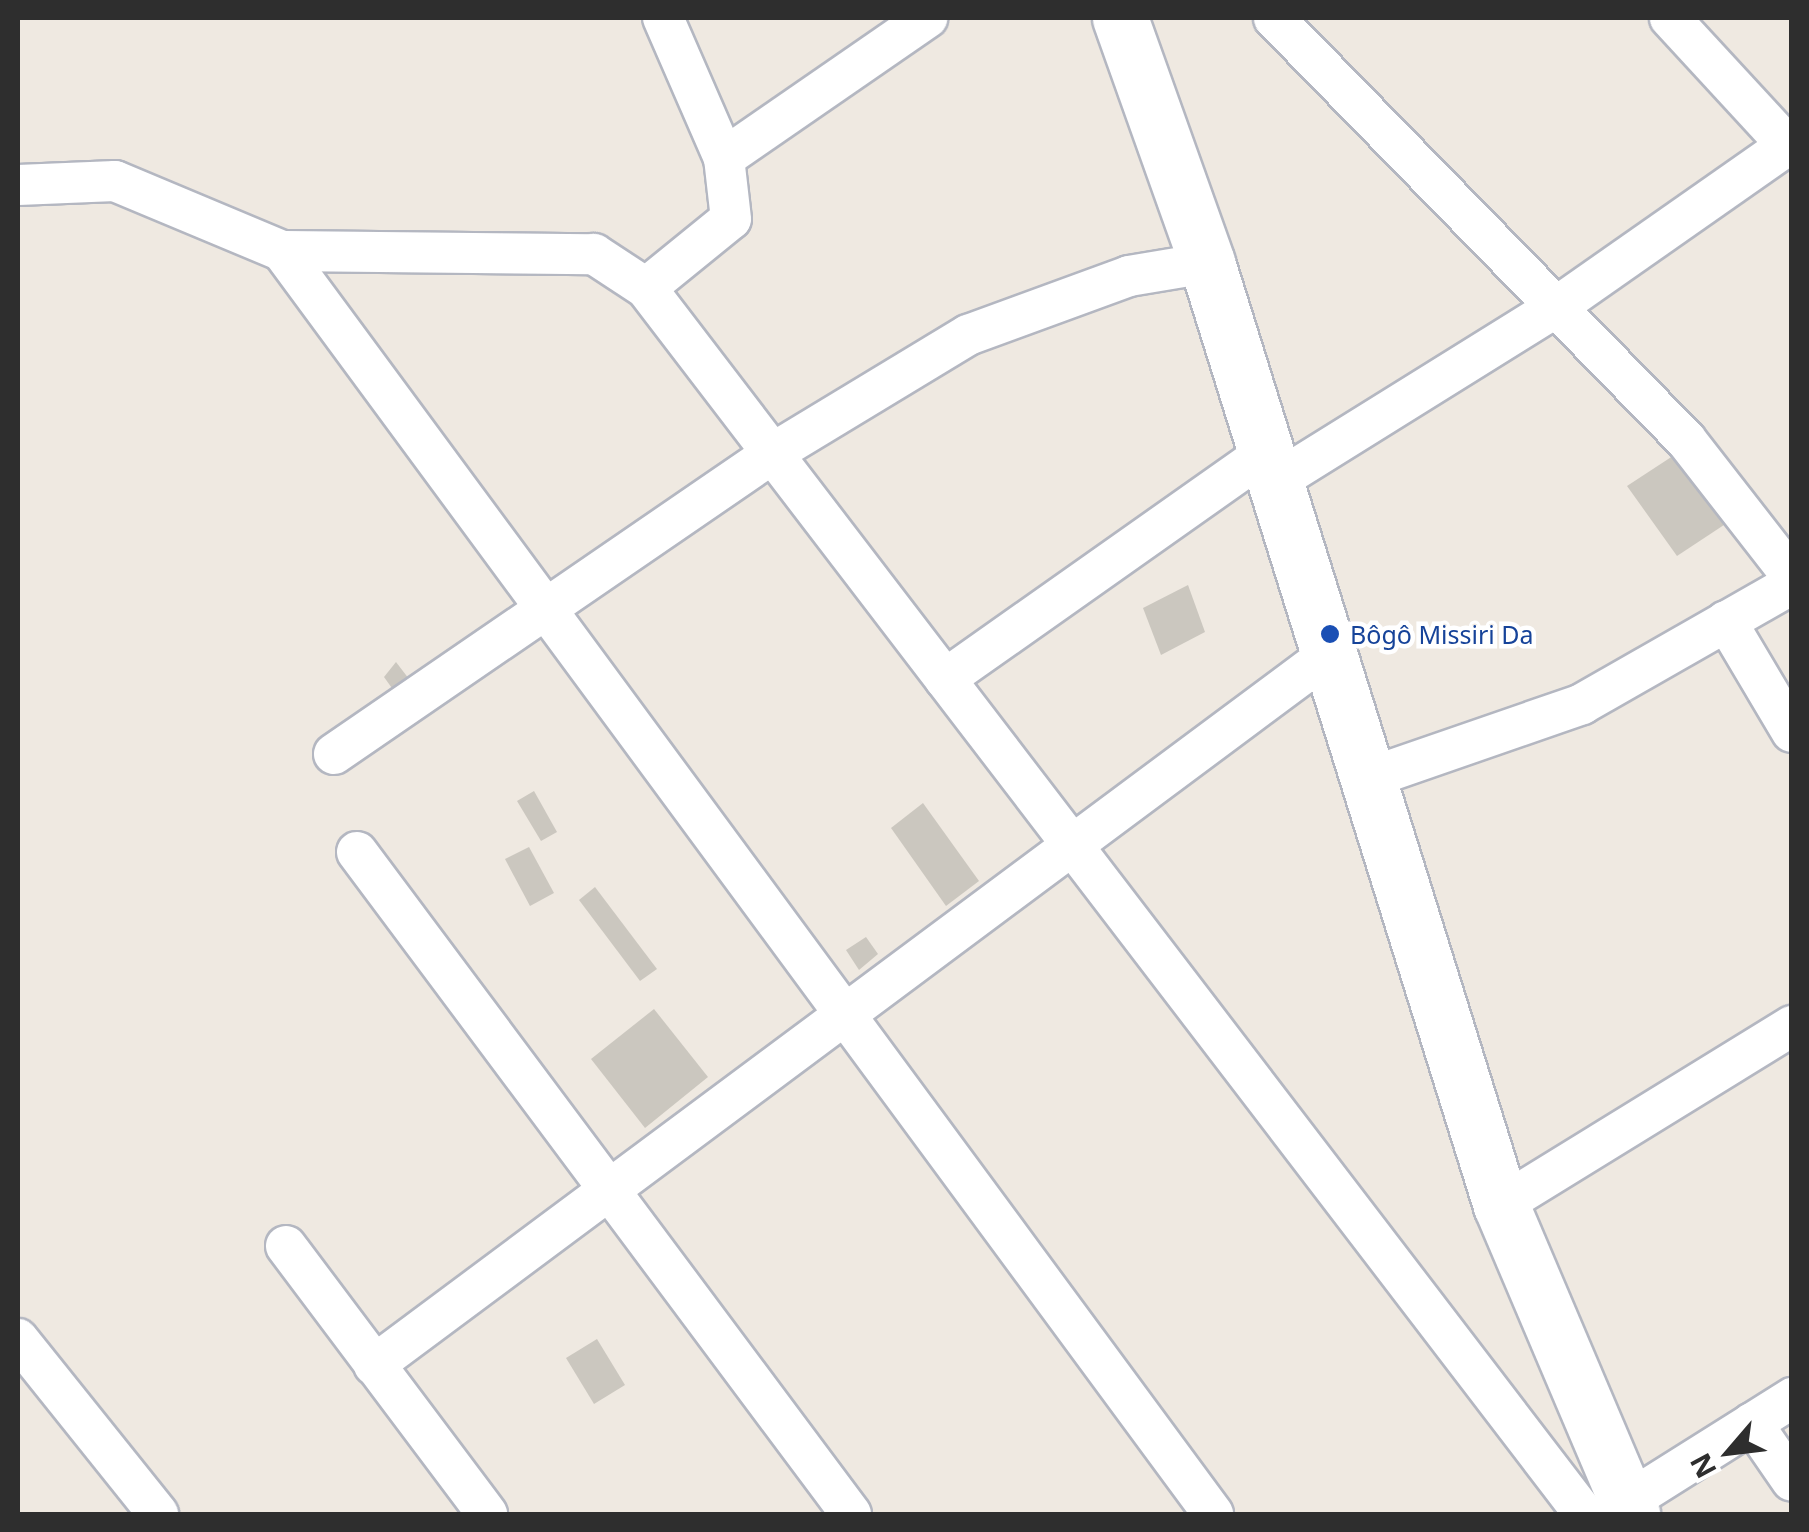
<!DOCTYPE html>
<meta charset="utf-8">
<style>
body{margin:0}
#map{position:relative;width:1809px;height:1532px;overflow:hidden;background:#efe9e1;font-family:"Noto Sans",sans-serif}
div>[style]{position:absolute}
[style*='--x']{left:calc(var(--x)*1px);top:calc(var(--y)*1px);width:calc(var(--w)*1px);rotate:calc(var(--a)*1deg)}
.building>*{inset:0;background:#cbc7bf}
.roads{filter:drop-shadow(2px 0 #b4b7c1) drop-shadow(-2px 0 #b4b7c1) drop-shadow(0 2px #b4b7c1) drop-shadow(0 -2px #b4b7c1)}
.street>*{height:40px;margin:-20px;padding:0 20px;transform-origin:20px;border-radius:20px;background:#fff}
.secondary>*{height:55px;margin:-27.5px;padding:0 27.5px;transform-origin:27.5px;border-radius:27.5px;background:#fff}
.dots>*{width:28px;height:28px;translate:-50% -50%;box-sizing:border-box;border:5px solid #fff;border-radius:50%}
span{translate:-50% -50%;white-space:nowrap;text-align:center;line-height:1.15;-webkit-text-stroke:9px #fff;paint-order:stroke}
.transit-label{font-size:25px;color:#164399}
.left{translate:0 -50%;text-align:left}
.frame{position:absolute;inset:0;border:20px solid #2e2e2e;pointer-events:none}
.north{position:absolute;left:1679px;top:1402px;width:100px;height:100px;-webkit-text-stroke:8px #fff;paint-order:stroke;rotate:242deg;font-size:28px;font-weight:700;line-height:40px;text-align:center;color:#2e2e2e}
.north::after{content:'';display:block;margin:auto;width:35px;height:45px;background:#2e2e2e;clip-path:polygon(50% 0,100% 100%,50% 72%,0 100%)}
</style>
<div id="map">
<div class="building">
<i style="clip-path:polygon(1682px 450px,1733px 519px,1677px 556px,1627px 486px)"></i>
<i style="clip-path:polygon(1188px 585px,1205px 632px,1161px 655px,1143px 608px)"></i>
<i style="clip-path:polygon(396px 662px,409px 679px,394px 691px,384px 677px)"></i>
<i style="clip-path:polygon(534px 791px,557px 832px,541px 841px,517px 801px)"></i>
<i style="clip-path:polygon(923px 803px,979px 881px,946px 906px,891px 828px)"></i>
<i style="clip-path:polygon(529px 847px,554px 893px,530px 906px,505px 859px)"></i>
<i style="clip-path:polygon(595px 887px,657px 969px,640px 981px,579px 900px)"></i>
<i style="clip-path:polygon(866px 937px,878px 954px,859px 970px,846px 950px)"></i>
<i style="clip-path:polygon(654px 1009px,708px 1077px,645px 1128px,591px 1059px)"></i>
<i style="clip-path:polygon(597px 1339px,625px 1385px,594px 1404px,566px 1358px)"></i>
</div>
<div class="roads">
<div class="street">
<i style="--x:1274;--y:18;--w:590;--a:45.69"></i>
<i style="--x:1686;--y:440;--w:172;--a:52.1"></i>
<i style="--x:1670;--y:18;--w:173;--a:47.3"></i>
<i style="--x:724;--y:158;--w:247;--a:-34.6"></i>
<i style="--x:18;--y:185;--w:97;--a:-2.4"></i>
<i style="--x:115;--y:181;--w:181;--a:22.7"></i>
<i style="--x:282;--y:251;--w:312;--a:0.6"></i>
<i style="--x:594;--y:254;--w:62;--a:33.2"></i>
<i style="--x:646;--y:288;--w:1544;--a:52.58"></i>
<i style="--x:282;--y:251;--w:1569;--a:53.6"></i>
<i style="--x:646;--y:288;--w:109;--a:-39.1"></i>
<i style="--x:731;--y:219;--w:61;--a:-96.5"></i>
<i style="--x:724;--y:158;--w:153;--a:-113.5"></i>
<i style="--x:1275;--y:482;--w:333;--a:-31.9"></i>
<i style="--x:1558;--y:306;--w:286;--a:-35"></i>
<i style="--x:1726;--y:621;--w:129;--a:59.3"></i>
<i style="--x:945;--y:679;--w:392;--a:-35.2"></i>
<i style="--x:334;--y:754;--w:532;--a:-34.44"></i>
<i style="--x:773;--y:453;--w:228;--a:-31.2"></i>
<i style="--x:968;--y:335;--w:171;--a:-20.1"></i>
<i style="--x:1129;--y:276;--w:79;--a:-9.5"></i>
<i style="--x:1366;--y:779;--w:229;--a:-19.1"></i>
<i style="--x:1582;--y:704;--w:242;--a:-29.7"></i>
<i style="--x:357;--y:852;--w:826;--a:53.27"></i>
<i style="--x:1501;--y:1205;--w:342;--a:-31.6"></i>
<i style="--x:286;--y:1246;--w:335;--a:53.1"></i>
<i style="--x:18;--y:1339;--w:224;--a:51.3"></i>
<i style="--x:374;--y:1365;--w:1189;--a:-36.66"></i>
<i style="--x:1752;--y:1423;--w:70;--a:55.4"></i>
<i style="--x:1608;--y:1514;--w:218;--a:-32.2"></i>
</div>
<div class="secondary">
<i style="--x:1120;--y:18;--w:260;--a:70.4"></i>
<i style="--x:1207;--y:263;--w:987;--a:72.67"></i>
<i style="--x:1501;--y:1205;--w:336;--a:67"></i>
</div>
</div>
<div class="dots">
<i style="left:1330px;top:634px;background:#1a4fb4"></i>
</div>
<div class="transit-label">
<span class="left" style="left:1350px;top:634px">Bôgô Missiri Da</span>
</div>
<div class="frame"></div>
<div class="north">N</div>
</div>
